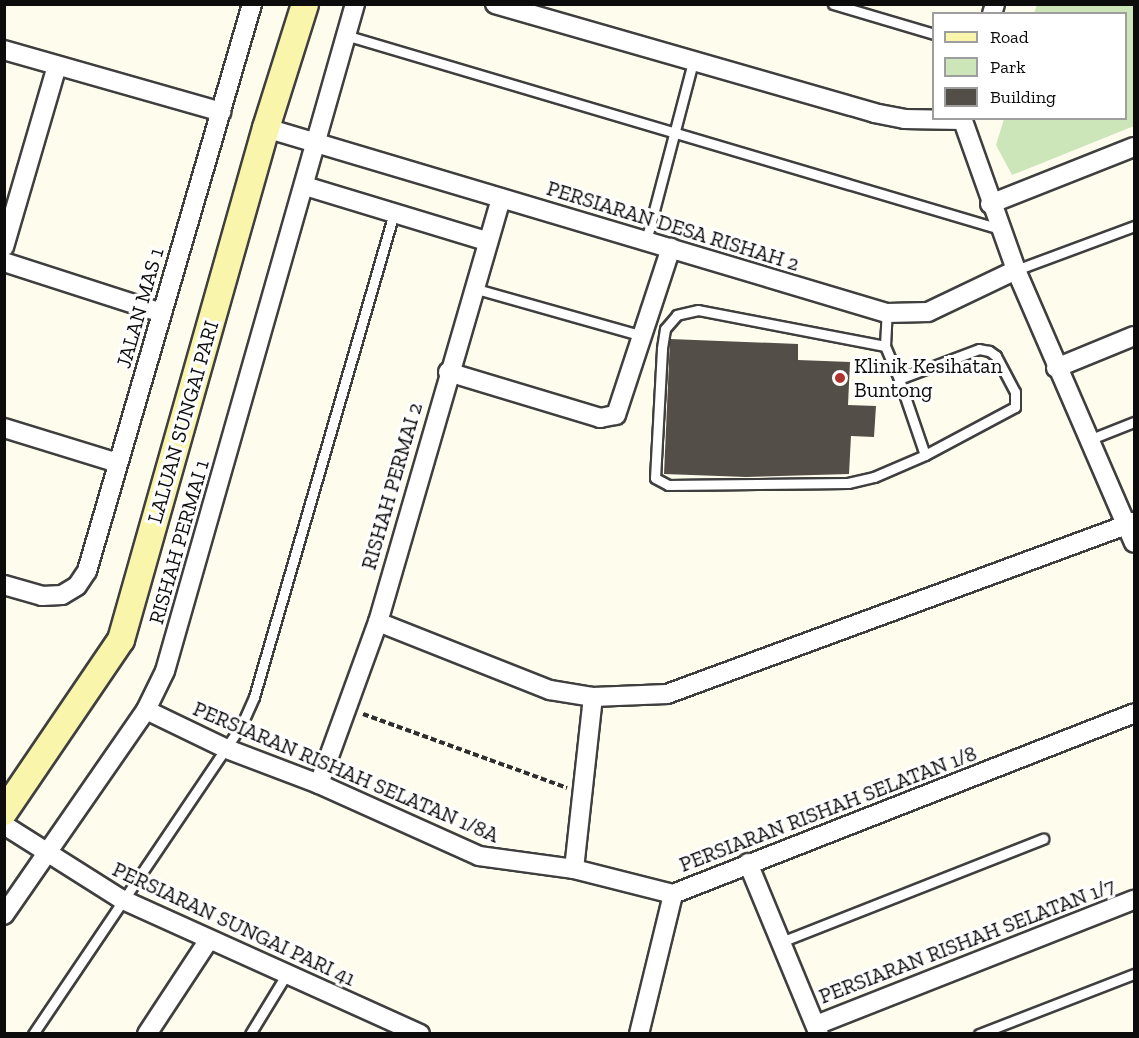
<!DOCTYPE html>
<style>
body{margin:0}
#map{position:relative;width:1139px;height:1038px;overflow:hidden;background:#fefced;font-family:"Zilla Slab",serif}
div>[style]{position:absolute}
[style*='--x']{left:calc(var(--x)*1px);top:calc(var(--y)*1px);width:calc(var(--w)*1px);rotate:calc(var(--a)*1deg)}
.green>*{inset:0;background:#cce5b9}
.building>*{inset:0;background:#544e49}
.path>*{height:4px;margin-top:-2px;transform-origin:0;background:repeating-linear-gradient(90deg,#2e2e2e 0 6px,transparent 0 9px)}
.roads{filter:drop-shadow(2px 0 #3f3f3f) drop-shadow(-2px 0 #3f3f3f) drop-shadow(0 2px #3f3f3f) drop-shadow(0 -2px #3f3f3f)}
.lane>*{height:9px;margin:-4.5px;padding:0 4.5px;transform-origin:4.5px;border-radius:4.5px;background:#fff}
.street>*{height:18px;margin:-9px;padding:0 9px;transform-origin:9px;border-radius:9px;background:#fff}
.secondary>*{height:26px;margin:-13px;padding:0 13px;transform-origin:13px;border-radius:13px;background:#f9f6ac}
.dots>*{width:16px;height:16px;translate:-50% -50%;box-sizing:border-box;border:3px solid #fff;border-radius:50%}
span{translate:-50% -50%;white-space:nowrap;text-align:center;line-height:1.15;-webkit-text-stroke:6px #fff;paint-order:stroke}
.street-label{font-size:21px;color:#0c0c0c}
.poi-label{font-size:21px;color:#0c0c0c}
.left{translate:0 -50%;text-align:left}
.frame{position:absolute;inset:0;border:6px solid #0c0c0c;pointer-events:none}
.legend{position:absolute;left:932px;top:12px;width:195px;height:108px;box-sizing:border-box;background:#fff;border:2px solid #9e9e9e;margin:0;padding:8px 10px;list-style:none;font-size:18px;color:#0c0c0c}
.legend li{display:flex;align-items:center;gap:12px;height:30px}
.legend b{width:30px;border:2px solid #9e9e9e}
</style>
<div id="map">
<div class="green">
<i style="clip-path:polygon(1037px 5px,1134px 5px,1134px 126px,1012px 175px,996px 145px,1004px 119px,1126px 118px,1126px 14px,1034px 13px)"></i>
</div>
<div class="building">
<i style="clip-path:polygon(670px 339px,798px 344px,798px 360px,850px 362px,848px 405px,876px 406px,874px 437px,851px 436px,849px 474px,746px 477px,664px 474px)"></i>
</div>
<div class="path">
<i style="--x:363;--y:714;--w:217;--a:19.9"></i>
</div>
<div class="roads">
<div class="lane">
<i style="--x:833;--y:4;--w:105;--a:16.5"></i>
<i style="--x:345;--y:35;--w:683;--a:16.5"></i>
<i style="--x:646;--y:241;--w:185;--a:-75.3"></i>
<i style="--x:1016;--y:270;--w:126;--a:-20.4"></i>
<i style="--x:473;--y:288;--w:177;--a:15.8"></i>
<i style="--x:885;--y:346;--w:190;--a:-169.1"></i>
<i style="--x:698;--y:310;--w:22;--a:167"></i>
<i style="--x:677;--y:315;--w:18;--a:131"></i>
<i style="--x:665;--y:329;--w:20;--a:99"></i>
<i style="--x:662;--y:349;--w:129;--a:93.1"></i>
<i style="--x:655;--y:478;--w:15;--a:28"></i>
<i style="--x:668;--y:485;--w:180;--a:-0.6"></i>
<i style="--x:848;--y:483;--w:27;--a:-13"></i>
<i style="--x:874;--y:477;--w:56;--a:-23.3"></i>
<i style="--x:925;--y:455;--w:102;--a:-28.1"></i>
<i style="--x:1015;--y:407;--w:15;--a:-90"></i>
<i style="--x:1015;--y:392;--w:41;--a:-117.8"></i>
<i style="--x:996;--y:356;--w:9;--a:-144"></i>
<i style="--x:989;--y:351;--w:10;--a:-169"></i>
<i style="--x:979;--y:349;--w:85;--a:159.4"></i>
<i style="--x:899;--y:379;--w:36;--a:-113"></i>
<i style="--x:885;--y:346;--w:33;--a:-87"></i>
<i style="--x:899;--y:379;--w:80;--a:71.1"></i>
<i style="--x:1091;--y:439;--w:46;--a:-21.6"></i>
<i style="--x:781;--y:942;--w:282;--a:-21.5"></i>
<i style="--x:33;--y:1034;--w:374;--a:-56"></i>
<i style="--x:242;--y:724;--w:30;--a:-66"></i>
<i style="--x:254;--y:697;--w:504;--a:-73.87"></i>
<i style="--x:250;--y:1034;--w:69;--a:-58.6"></i>
<i style="--x:979;--y:1034;--w:166;--a:-21.2"></i>
</div>
<div class="street">
<i style="--x:495;--y:4;--w:394;--a:16"></i>
<i style="--x:874;--y:113;--w:31;--a:11"></i>
<i style="--x:904;--y:119;--w:58;--a:1"></i>
<i style="--x:992;--y:14;--w:10;--a:-73"></i>
<i style="--x:4;--y:50;--w:226;--a:15.9"></i>
<i style="--x:962;--y:118;--w:161;--a:70.4"></i>
<i style="--x:1016;--y:270;--w:297;--a:66.6"></i>
<i style="--x:266;--y:128;--w:648;--a:16.59"></i>
<i style="--x:887;--y:313;--w:41;--a:-1.4"></i>
<i style="--x:928;--y:312;--w:98;--a:-25.5"></i>
<i style="--x:305;--y:186;--w:189;--a:16.9"></i>
<i style="--x:990;--y:204;--w:155;--a:-21.6"></i>
<i style="--x:4;--y:247;--w:189;--a:-73.7"></i>
<i style="--x:4;--y:262;--w:166;--a:17.9"></i>
<i style="--x:1056;--y:368;--w:84;--a:-22.3"></i>
<i style="--x:448;--y:372;--w:159;--a:16.8"></i>
<i style="--x:600;--y:418;--w:16;--a:-11"></i>
<i style="--x:616;--y:415;--w:176;--a:-71.8"></i>
<i style="--x:4;--y:428;--w:119;--a:17.1"></i>
<i style="--x:4;--y:585;--w:40;--a:16"></i>
<i style="--x:42;--y:596;--w:20;--a:-3"></i>
<i style="--x:62;--y:595;--w:17;--a:-31"></i>
<i style="--x:77;--y:586;--w:18;--a:-56"></i>
<i style="--x:87;--y:571;--w:591;--a:-73.77"></i>
<i style="--x:378;--y:622;--w:185;--a:21.6"></i>
<i style="--x:550;--y:690;--w:44;--a:9.2"></i>
<i style="--x:593;--y:697;--w:74;--a:-2.3"></i>
<i style="--x:667;--y:694;--w:498;--a:-20.2"></i>
<i style="--x:146;--y:710;--w:90;--a:25.7"></i>
<i style="--x:227;--y:749;--w:98;--a:20.8"></i>
<i style="--x:319;--y:784;--w:175;--a:24.2"></i>
<i style="--x:479;--y:856;--w:96;--a:7.8"></i>
<i style="--x:574;--y:869;--w:102;--a:14.2"></i>
<i style="--x:319;--y:784;--w:172;--a:-70"></i>
<i style="--x:378;--y:622;--w:441;--a:-73.8"></i>
<i style="--x:4;--y:825;--w:138;--a:32.3"></i>
<i style="--x:121;--y:899;--w:328;--a:24.3"></i>
<i style="--x:748;--y:863;--w:185;--a:67.5"></i>
<i style="--x:574;--y:869;--w:173;--a:-83.7"></i>
<i style="--x:4;--y:915;--w:249;--a:-55.3"></i>
<i style="--x:146;--y:710;--w:43;--a:-64"></i>
<i style="--x:165;--y:671;--w:694;--a:-74.1"></i>
<i style="--x:816;--y:1025;--w:342;--a:-21.5"></i>
<i style="--x:147;--y:1034;--w:111;--a:-56.7"></i>
<i style="--x:639;--y:1034;--w:144;--a:-76.3"></i>
<i style="--x:673;--y:894;--w:495;--a:-21.4"></i>
</div>
<div class="secondary">
<i style="--x:4;--y:812;--w:208;--a:-55.8"></i>
<i style="--x:121;--y:640;--w:532;--a:-74.19"></i>
<i style="--x:266;--y:128;--w:130;--a:-72.5"></i>
</div>
</div>
<div class="dots">
<i style="left:840px;top:378px;background:#b1332f"></i>
</div>
<div class="street-label">
<span style="left:673px;top:226px;rotate:17deg">PERSIARAN DESA RISHAH 2</span>
<span style="left:140px;top:308px;rotate:-74deg">JALAN MAS 1</span>
<span style="left:183px;top:422px;rotate:-74deg">LALUAN SUNGAI PARI</span>
<span style="left:392px;top:486px;rotate:-74deg">RISHAH PERMAI 2</span>
<span style="left:179px;top:542px;rotate:-74deg">RISHAH PERMAI 1</span>
<span style="left:346px;top:772px;rotate:23deg">PERSIARAN RISHAH SELATAN 1/8A</span>
<span style="left:828px;top:809px;rotate:-21deg">PERSIARAN RISHAH SELATAN 1/8</span>
<span style="left:234px;top:924px;rotate:25deg">PERSIARAN SUNGAI PARI 41</span>
<span style="left:967px;top:941px;rotate:-21deg">PERSIARAN RISHAH SELATAN 1/7</span>
</div>
<div class="poi-label">
<span class="left" style="left:854px;top:378px">Klinik Kesihatan<br>Buntong</span>
</div>
<div class="frame"></div>
<ul class="legend">
<li><b style="height:8px;background:#f9f6ac"></b>Road</li>
<li><b style="height:16px;background:#cce5b9"></b>Park</li>
<li><b style="height:16px;background:#544e49"></b>Building</li>
</ul>
</div>
